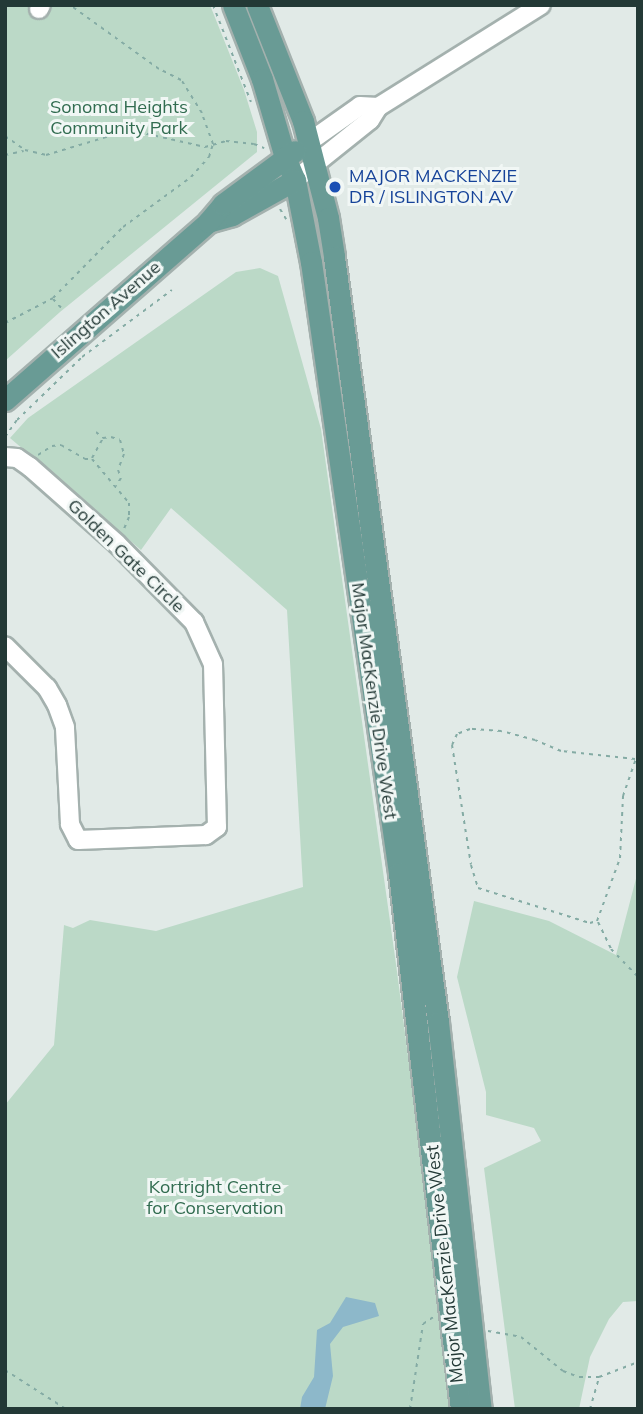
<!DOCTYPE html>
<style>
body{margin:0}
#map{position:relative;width:643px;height:1414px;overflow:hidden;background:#e1eae7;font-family:Mulish,sans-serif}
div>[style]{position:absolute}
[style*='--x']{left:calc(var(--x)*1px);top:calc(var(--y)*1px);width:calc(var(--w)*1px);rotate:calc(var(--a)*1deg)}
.green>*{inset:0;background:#bbd9c7}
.water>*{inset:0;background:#8db8ca}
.path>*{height:2px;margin-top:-1px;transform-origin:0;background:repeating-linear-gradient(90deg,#84aba4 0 3.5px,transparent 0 8.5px)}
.roads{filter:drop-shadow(2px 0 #a4b1ae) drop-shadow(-2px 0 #a4b1ae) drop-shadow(0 2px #a4b1ae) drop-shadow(0 -2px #a4b1ae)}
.minor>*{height:18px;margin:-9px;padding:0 9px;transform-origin:9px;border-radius:9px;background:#fff}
.major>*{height:21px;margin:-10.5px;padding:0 10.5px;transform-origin:10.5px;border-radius:10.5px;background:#699b95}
.dots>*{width:19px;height:19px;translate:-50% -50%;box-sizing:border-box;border:4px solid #f1f7f5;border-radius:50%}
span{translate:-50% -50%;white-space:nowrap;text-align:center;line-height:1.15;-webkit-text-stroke:6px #f1f7f5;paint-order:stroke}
.park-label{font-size:18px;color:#316c50}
.transit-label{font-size:18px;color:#164399}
.left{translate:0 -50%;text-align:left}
.street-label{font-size:18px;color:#233936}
.frame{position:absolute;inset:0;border:7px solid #233936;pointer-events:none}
</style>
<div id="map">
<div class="green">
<i style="clip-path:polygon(5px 5px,210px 5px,244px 90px,257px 132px,257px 152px,60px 312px,5px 361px)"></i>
<i style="clip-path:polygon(260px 268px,278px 276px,321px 429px,396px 964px,454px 1409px,5px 1409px,5px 1105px,54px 1045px,64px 925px,73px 928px,90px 920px,156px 931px,303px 887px,287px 610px,171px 508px,141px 550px,10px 438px,28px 418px,236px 272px)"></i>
<i style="clip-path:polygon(638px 871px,638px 1301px,623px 1302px,609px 1319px,590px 1357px,579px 1409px,515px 1409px,484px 1168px,541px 1141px,534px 1128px,486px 1115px,486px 1092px,457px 977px,474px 901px,549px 921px,616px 955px)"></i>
</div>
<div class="water">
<i style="clip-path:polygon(346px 1297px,375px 1303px,379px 1316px,343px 1327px,330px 1344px,333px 1376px,325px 1409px,300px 1409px,302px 1397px,314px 1377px,317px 1330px,330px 1323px)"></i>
</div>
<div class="path">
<i style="--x:213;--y:5;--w:104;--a:68.6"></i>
<i style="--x:5;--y:136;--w:24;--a:35"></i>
<i style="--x:25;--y:150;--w:22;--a:13"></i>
<i style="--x:46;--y:155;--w:88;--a:-16.6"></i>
<i style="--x:130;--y:130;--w:77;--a:12.8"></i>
<i style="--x:205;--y:147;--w:22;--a:-16"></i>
<i style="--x:226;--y:141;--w:28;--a:6"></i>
<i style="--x:254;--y:144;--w:11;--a:22"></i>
<i style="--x:5;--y:155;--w:19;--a:-12"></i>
<i style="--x:280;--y:209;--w:12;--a:59"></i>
<i style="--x:53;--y:299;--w:16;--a:47"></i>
<i style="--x:5;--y:323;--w:54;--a:-27.5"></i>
<i style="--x:53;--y:298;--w:100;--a:-45.4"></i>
<i style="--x:123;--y:227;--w:84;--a:-36.3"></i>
<i style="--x:191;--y:177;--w:27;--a:-48"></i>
<i style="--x:209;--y:157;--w:14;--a:-73"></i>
<i style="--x:213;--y:144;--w:33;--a:-110"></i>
<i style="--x:202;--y:113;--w:39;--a:-122"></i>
<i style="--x:181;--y:80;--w:25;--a:-153"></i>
<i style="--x:159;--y:69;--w:110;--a:-144.3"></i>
<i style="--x:96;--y:432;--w:9;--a:41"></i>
<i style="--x:5;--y:437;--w:21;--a:-55"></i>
<i style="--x:17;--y:420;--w:91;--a:-44.1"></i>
<i style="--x:82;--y:357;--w:112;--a:-36.7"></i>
<i style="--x:38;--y:455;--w:17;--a:-33"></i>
<i style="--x:52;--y:446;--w:9;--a:-6"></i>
<i style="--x:61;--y:445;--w:28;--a:30"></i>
<i style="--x:85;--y:459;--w:7;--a:0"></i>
<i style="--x:92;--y:459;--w:57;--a:49.9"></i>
<i style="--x:129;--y:503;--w:14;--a:90"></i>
<i style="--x:129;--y:517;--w:15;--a:113"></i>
<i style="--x:92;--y:458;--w:23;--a:-61"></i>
<i style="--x:103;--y:438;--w:8;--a:-7"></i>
<i style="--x:111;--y:437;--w:9;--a:18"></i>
<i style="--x:120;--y:440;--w:15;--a:74"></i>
<i style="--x:124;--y:454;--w:17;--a:111"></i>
<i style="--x:118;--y:470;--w:9;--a:69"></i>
<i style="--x:121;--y:478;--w:9;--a:122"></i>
<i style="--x:635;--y:759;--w:74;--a:-173.8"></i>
<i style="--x:561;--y:751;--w:28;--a:-157"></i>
<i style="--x:535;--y:740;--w:35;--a:-165"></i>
<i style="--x:501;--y:731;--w:31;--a:-176"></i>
<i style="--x:470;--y:729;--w:14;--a:159"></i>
<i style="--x:457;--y:734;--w:12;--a:114"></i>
<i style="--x:452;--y:745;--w:121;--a:81"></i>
<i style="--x:471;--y:865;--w:24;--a:73"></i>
<i style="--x:478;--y:888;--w:117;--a:17.4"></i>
<i style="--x:590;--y:923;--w:7;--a:-16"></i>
<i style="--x:597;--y:921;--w:67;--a:-69.9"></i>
<i style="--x:620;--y:858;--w:62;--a:-87.2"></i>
<i style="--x:623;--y:796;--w:46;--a:-70.8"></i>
<i style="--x:598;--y:922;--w:30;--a:64"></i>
<i style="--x:611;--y:949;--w:39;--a:46"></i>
<i style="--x:488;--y:1331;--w:34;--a:10"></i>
<i style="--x:521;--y:1337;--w:54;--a:39"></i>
<i style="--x:563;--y:1371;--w:17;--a:21"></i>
<i style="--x:579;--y:1377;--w:20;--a:0"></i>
<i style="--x:5;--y:1370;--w:72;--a:32.6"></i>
<i style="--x:410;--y:1409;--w:86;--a:-81.3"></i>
<i style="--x:423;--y:1324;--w:14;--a:-34"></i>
<i style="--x:590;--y:1409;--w:33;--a:-74"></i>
<i style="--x:599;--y:1377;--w:42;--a:-21"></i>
</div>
<div class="roads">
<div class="minor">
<i style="--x:39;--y:9;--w:4;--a:-63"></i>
<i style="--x:309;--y:142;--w:62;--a:-35.2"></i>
<i style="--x:360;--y:106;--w:18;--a:3"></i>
<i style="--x:295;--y:180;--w:96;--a:-38.7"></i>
<i style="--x:370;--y:120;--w:15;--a:-58"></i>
<i style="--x:378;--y:107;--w:192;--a:-32"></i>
<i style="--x:5;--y:457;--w:12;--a:5"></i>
<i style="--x:17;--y:458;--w:16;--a:35"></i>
<i style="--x:30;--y:467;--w:116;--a:41.5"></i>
<i style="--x:117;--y:544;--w:110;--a:45.4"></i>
<i style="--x:194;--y:622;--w:46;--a:65.7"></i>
<i style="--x:213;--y:664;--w:163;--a:88.6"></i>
<i style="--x:217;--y:827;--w:14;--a:144"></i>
<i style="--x:206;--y:835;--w:128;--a:177.8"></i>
<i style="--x:78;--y:840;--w:18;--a:-117"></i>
<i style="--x:70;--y:824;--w:97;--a:-93"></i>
<i style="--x:65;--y:727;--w:23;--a:-110"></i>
<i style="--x:57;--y:705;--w:20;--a:-120"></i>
<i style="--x:47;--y:688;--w:59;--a:-135"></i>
</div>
<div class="major">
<i style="--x:233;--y:5;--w:79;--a:68.6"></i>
<i style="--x:262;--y:79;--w:81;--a:73.6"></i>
<i style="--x:285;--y:157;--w:25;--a:67"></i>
<i style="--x:295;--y:180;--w:84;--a:79"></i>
<i style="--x:311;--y:262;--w:617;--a:81.8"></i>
<i style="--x:399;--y:873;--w:540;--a:83.4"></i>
<i style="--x:257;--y:5;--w:125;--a:68.4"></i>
<i style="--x:303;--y:121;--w:100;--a:75.5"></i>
<i style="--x:328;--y:218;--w:39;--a:81"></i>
<i style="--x:334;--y:257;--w:772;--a:82.26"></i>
<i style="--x:438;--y:1022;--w:389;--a:83.7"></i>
<i style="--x:208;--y:222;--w:25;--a:-16"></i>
<i style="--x:232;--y:215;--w:72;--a:-29.1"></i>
<i style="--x:5;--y:400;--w:270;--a:-41.2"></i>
<i style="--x:208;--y:222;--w:23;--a:-50"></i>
<i style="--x:223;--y:204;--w:89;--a:-36.4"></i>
</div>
</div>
<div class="dots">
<i style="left:335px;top:187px;background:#1a4fb4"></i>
</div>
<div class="park-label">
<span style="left:119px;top:118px">Sonoma Heights<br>Community Park</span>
<span style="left:215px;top:1198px">Kortright Centre<br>for Conservation</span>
</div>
<div class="transit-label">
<span class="left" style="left:349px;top:187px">MAJOR MACKENZIE<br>DR / ISLINGTON AV</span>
</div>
<div class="street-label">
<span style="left:106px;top:310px;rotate:-41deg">Islington Avenue</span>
<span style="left:126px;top:556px;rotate:44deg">Golden Gate Circle</span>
<span style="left:374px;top:701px;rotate:82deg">Major MacKenzie Drive West</span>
<span style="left:445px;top:1264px;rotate:-96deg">Major MacKenzie Drive West</span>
</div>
<div class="frame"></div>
</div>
